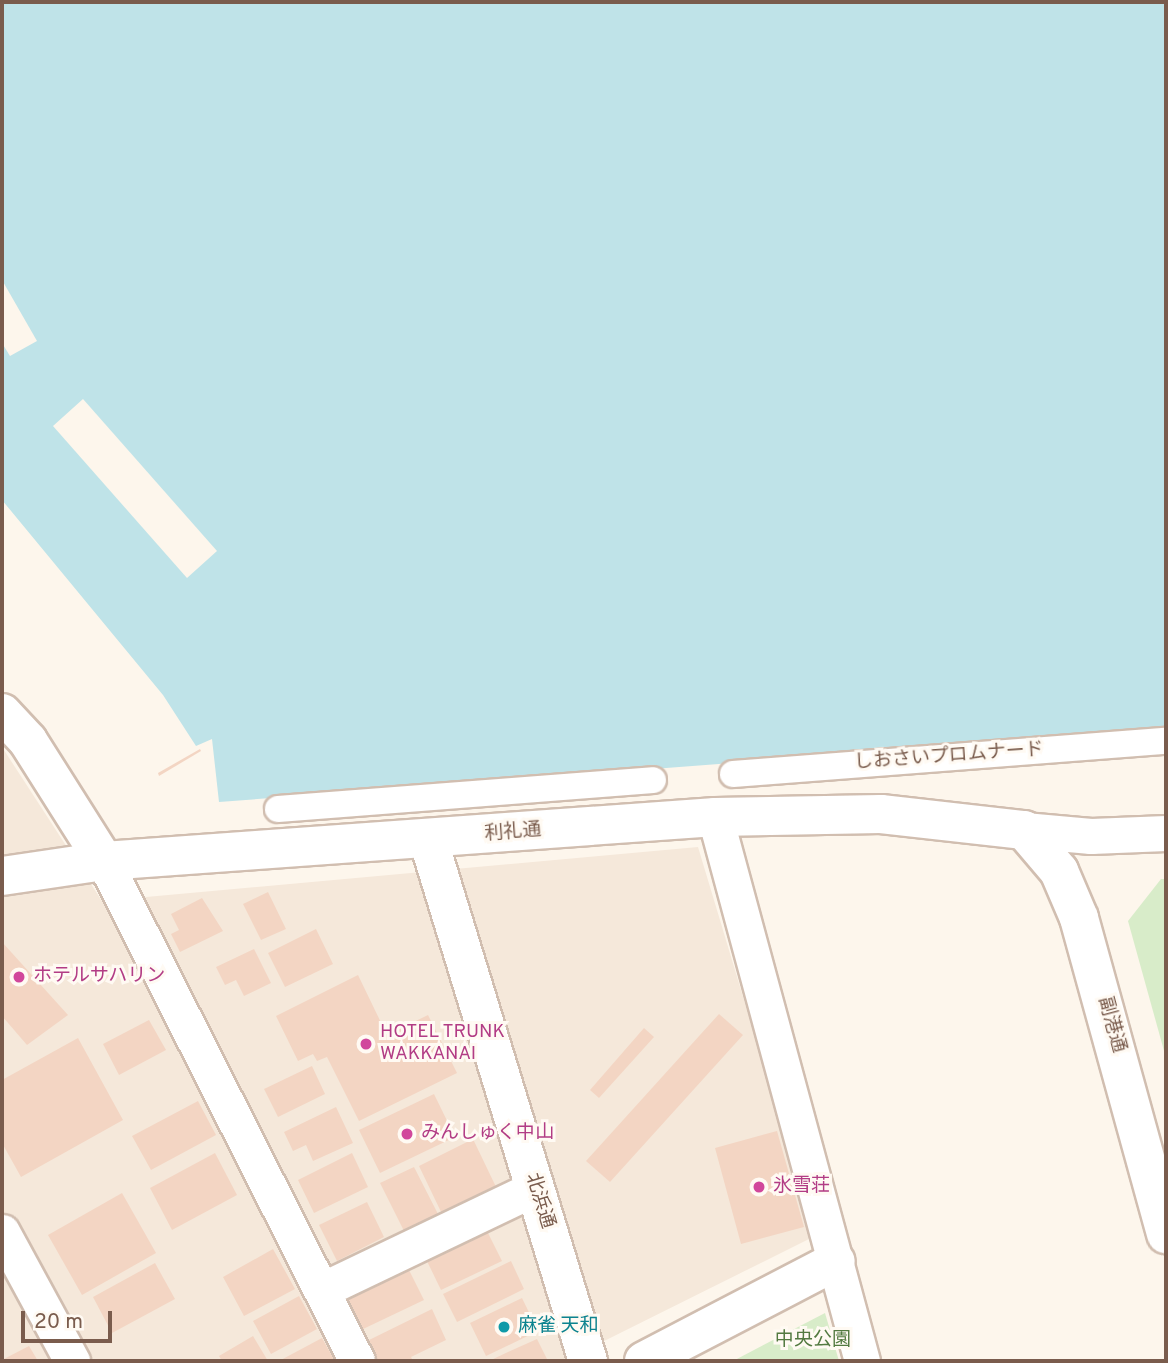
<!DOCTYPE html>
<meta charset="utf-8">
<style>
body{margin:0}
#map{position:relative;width:1168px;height:1363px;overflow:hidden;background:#fdf6ec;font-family:Overpass,"Noto Sans JP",sans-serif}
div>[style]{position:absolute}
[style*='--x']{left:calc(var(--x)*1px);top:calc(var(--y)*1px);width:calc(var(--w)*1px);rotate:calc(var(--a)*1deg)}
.residential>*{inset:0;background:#f5e8da}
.green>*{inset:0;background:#d8ecc9}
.water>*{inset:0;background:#bfe3e8}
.pier>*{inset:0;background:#fdf6ec}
.building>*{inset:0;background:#f3d5c3}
.roads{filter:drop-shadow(2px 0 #d1beb0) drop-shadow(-2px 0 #d1beb0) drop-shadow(0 2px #d1beb0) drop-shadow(0 -2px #d1beb0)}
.pedestrian>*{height:26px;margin:-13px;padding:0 13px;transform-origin:13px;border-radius:13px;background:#fff}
.minor>*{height:35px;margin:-17.5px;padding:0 17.5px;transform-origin:17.5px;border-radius:17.5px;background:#fff}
.tertiary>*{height:38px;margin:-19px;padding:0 19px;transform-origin:19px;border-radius:19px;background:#fff}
.secondary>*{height:38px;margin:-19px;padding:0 19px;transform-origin:19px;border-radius:19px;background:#fff}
.dots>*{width:19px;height:19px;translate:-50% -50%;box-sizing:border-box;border:4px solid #fffaf3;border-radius:50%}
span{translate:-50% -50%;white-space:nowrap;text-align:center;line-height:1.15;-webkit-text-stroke:6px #fffaf3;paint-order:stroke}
.street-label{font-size:19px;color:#7a5c4d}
.hotel-label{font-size:19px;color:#b23c85}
.left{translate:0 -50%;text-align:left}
.culture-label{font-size:19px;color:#0d838f}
.park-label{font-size:19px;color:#537a41}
.frame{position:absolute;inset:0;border:4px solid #7a5c4d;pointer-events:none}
.scale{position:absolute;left:21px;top:1311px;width:91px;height:32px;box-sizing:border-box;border:4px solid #7a5c4d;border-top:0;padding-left:9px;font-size:21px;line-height:24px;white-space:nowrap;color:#7a5c4d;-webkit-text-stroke:5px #fffaf3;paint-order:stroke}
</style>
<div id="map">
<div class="residential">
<i style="clip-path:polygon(2px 747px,102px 901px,698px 847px,815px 1236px,564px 1361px,2px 1361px)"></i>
</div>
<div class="green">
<i style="clip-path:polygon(1161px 879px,1166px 879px,1166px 1058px,1128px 921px)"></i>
<i style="clip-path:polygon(825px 1313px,839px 1361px,733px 1361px)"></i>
</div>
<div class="water">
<i style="clip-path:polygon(2px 2px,1166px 2px,1166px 730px,219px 802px,212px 739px,196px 746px,163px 695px,2px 500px)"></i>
</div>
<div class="pier">
<i style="clip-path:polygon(2px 280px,37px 341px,10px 356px,2px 343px)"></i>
<i style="clip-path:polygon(83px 399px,217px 551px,187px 578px,53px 426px)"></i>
</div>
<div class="building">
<i style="clip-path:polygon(200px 749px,201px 751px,159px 776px,158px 773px)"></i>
<i style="clip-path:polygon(268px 892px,286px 929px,261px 940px,243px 904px)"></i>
<i style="clip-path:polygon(202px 898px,223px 931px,180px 952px,171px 934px,179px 930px,171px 914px)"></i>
<i style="clip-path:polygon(316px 929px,333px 964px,285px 987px,268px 953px)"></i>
<i style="clip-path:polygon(2px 942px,68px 1015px,27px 1045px,2px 1016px)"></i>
<i style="clip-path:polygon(254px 949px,271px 983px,244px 996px,236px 980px,225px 985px,216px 967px)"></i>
<i style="clip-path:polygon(358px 975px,387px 1035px,428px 1015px,457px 1073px,359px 1121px,327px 1057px,317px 1061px,313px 1054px,298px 1061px,276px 1016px)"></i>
<i style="clip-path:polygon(719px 1014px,743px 1035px,610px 1182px,586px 1161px)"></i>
<i style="clip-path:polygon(149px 1020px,166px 1050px,119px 1075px,103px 1044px)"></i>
<i style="clip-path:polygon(644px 1028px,654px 1037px,599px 1098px,590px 1090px)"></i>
<i style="clip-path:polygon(78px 1038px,123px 1120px,21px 1177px,2px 1143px,2px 1080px)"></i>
<i style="clip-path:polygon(312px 1066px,325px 1094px,278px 1117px,264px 1089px)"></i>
<i style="clip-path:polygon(434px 1094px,455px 1137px,380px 1173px,359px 1130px)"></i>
<i style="clip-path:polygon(198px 1101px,216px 1135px,151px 1170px,132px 1136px)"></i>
<i style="clip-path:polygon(336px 1107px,353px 1143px,313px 1161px,306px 1145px,293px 1151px,284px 1132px)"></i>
<i style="clip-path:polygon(777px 1131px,804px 1227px,741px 1244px,715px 1148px)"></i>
<i style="clip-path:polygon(473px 1139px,497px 1189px,443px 1216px,419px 1166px)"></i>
<i style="clip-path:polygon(215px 1153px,237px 1195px,172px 1230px,150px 1188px)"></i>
<i style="clip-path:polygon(352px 1153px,368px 1187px,314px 1213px,298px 1180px)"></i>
<i style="clip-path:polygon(414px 1167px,438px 1214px,404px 1231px,380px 1183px)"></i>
<i style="clip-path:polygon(122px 1193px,156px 1253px,82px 1295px,48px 1235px)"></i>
<i style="clip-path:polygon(367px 1202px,384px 1237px,337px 1261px,319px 1225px)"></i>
<i style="clip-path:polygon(485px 1227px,502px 1261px,441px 1290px,425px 1257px)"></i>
<i style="clip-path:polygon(273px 1249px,295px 1289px,244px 1316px,223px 1277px)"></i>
<i style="clip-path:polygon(511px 1261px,524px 1289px,457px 1322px,443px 1294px)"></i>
<i style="clip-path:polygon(155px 1263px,175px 1299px,112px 1333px,93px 1297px)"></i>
<i style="clip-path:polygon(408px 1268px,424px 1300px,361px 1330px,345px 1298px)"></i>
<i style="clip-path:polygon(299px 1296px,317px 1329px,271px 1354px,253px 1321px)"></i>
<i style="clip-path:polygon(522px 1298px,538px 1331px,486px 1356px,470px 1323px)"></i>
<i style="clip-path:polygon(432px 1309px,446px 1340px,411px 1357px,413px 1361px,374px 1361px,365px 1342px)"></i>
<i style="clip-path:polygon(253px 1336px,268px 1361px,222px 1361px,219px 1356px)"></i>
<i style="clip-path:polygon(322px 1338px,335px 1361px,279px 1361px)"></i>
<i style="clip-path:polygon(537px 1339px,548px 1361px,489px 1361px,508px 1352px)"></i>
<i style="clip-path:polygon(29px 1346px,38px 1361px,2px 1361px,2px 1360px)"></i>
</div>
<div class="roads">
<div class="pedestrian">
<i style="--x:733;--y:774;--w:434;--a:-4.4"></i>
<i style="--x:278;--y:809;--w:376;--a:-4.4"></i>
</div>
<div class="minor">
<i style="--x:715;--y:817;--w:564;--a:74.88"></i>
<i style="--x:1024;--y:830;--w:67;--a:5.1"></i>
<i style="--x:1091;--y:836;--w:75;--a:-2.3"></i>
<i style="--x:104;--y:861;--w:560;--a:63.16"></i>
<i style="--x:2;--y:1232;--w:147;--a:61.5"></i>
<i style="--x:322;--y:1290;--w:236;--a:-25.6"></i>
</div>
<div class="tertiary">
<i style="--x:2;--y:713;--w:38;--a:47"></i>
<i style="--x:28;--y:741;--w:142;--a:57.7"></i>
<i style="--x:104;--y:861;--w:613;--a:-4.12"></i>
<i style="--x:715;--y:817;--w:166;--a:-1"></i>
<i style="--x:881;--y:814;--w:144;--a:6.4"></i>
<i style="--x:1024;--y:830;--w:54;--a:49.5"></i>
<i style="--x:1059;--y:871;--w:51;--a:66.9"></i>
<i style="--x:1079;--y:918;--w:328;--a:74.6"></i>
<i style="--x:428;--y:839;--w:546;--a:72.96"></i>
<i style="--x:644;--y:1361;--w:216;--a:-27.5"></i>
</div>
<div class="secondary">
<i style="--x:2;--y:876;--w:103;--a:-8.4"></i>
</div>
</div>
<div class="dots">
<i style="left:19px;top:977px;background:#d1479c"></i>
<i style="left:366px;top:1044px;background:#d1479c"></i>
<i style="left:407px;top:1134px;background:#d1479c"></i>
<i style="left:759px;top:1187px;background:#d1479c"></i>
<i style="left:504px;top:1327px;background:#0f9aa8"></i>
</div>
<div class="street-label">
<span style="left:949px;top:757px;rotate:-4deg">しおさいプロムナード</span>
<span style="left:513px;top:833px;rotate:-4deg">利礼通</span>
<span style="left:1111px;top:1025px;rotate:75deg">副港通</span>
<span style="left:539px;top:1201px;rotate:73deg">北浜通</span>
</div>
<div class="hotel-label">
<span class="left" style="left:33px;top:977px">ホテルサハリン</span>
<span class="left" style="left:380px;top:1044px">HOTEL TRUNK<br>WAKKANAI</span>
<span class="left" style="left:421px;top:1134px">みんしゅく中山</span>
<span class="left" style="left:773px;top:1187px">氷雪荘</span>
</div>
<div class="culture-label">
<span class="left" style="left:518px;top:1327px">麻雀 天和</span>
</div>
<div class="park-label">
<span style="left:813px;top:1341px">中央公園</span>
</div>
<div class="frame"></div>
<div class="scale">20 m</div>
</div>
